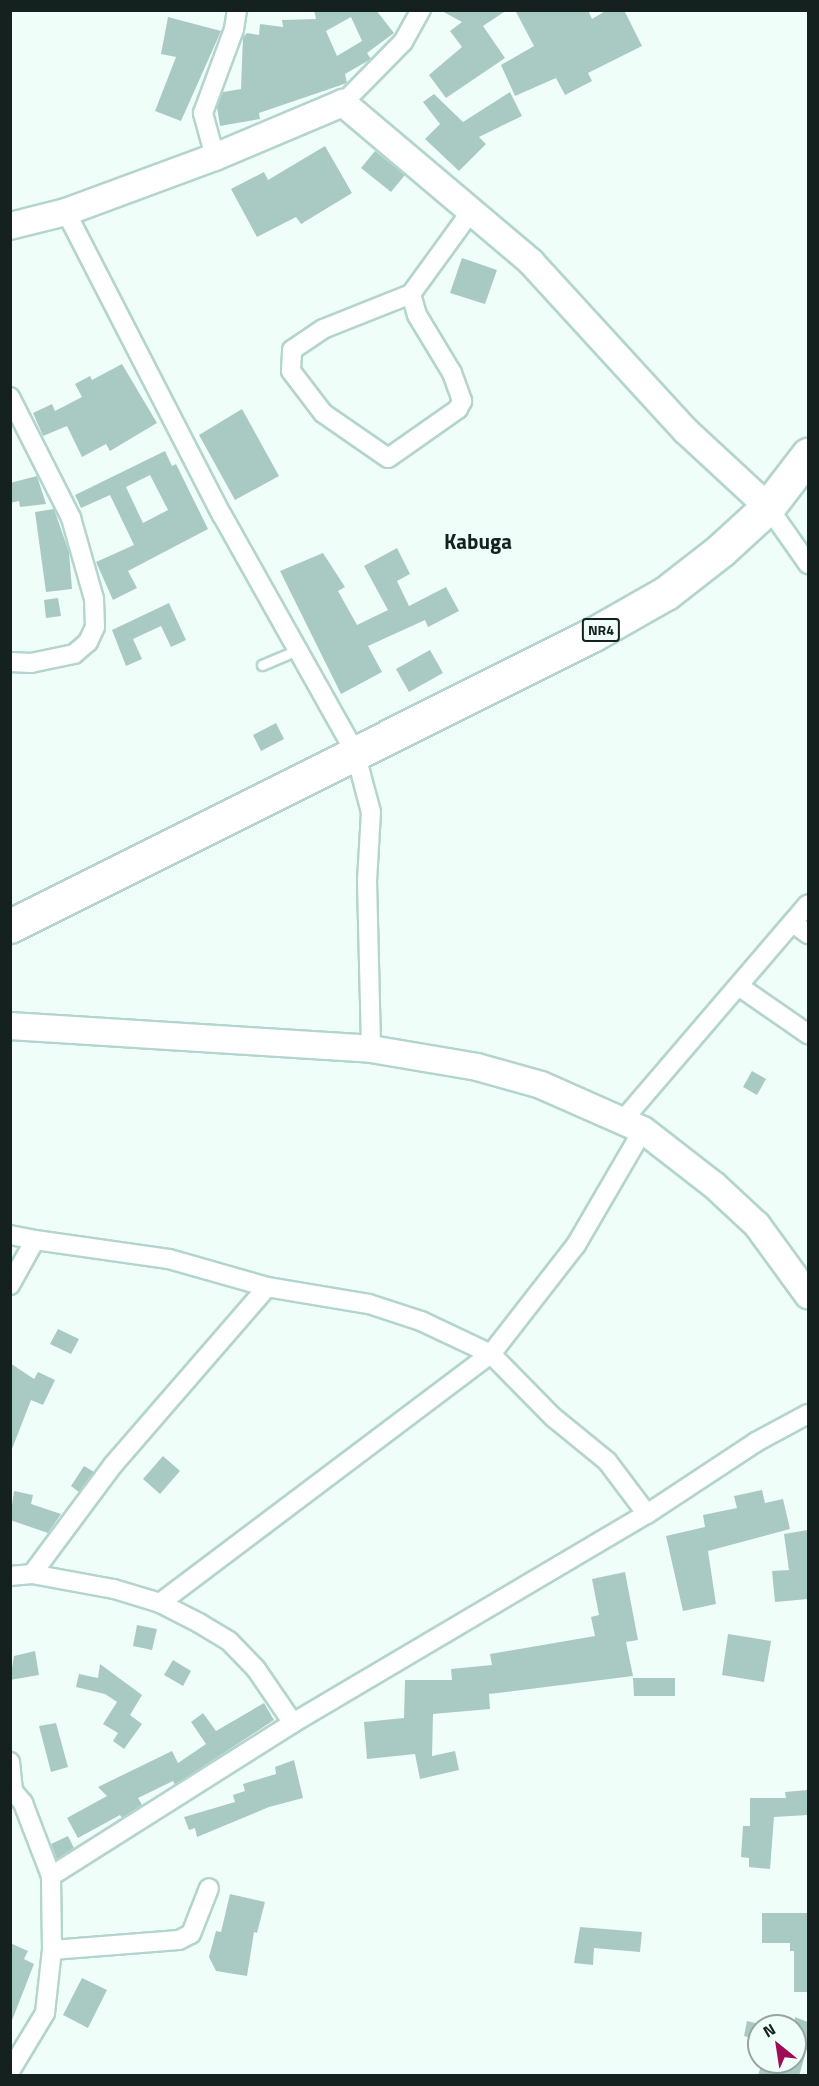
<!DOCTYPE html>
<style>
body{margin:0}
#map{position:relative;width:819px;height:2086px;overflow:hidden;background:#f0fefa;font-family:"Titillium Web",sans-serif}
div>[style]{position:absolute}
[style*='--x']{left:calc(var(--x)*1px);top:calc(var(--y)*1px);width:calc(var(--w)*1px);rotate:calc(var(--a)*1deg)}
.building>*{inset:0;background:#a8cac2}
.roads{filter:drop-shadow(2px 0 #b3d5cd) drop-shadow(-2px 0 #b3d5cd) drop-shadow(0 2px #b3d5cd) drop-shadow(0 -2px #b3d5cd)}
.lane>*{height:9px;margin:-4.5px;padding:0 4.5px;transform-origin:4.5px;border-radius:4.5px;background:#fff}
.street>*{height:18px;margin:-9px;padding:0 9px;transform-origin:9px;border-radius:9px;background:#fff}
.secondary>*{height:26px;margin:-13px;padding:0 13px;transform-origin:13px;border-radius:13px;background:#fff}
.highway>*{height:33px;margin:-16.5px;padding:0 16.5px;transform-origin:16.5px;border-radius:16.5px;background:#fff}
span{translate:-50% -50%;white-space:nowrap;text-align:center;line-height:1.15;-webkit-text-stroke:4.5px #f0fefa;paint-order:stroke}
.shield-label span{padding:2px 4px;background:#f0fefa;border:2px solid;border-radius:4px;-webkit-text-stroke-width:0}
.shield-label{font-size:14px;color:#14211f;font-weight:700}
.district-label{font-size:21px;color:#14211f;font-weight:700}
.frame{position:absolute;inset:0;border:12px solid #14211f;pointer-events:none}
.north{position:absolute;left:747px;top:2014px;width:60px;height:60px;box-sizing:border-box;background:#f0fefa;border:2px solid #98a6a2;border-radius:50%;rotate:330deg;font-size:16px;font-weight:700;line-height:24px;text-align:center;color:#14211f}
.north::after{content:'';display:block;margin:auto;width:21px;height:27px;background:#9f0c54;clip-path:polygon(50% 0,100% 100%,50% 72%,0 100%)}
</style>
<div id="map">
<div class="building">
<i style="clip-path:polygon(evenodd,314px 10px,376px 10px,394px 33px,367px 53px,371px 59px,345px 74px,347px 83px,259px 113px,260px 119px,220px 126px,217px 107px,223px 92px,241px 89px,243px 37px,247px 33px,259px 35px,260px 24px,283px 27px,282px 20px,316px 19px,314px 10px,351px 17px,362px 41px,337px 56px,326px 31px,351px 17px)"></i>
<i style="clip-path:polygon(440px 10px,507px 10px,483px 26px,505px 58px,446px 98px,429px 75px,462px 47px,450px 31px,462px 22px)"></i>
<i style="clip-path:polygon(515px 10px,588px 10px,592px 19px,607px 10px,624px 10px,642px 46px,588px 73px,592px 81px,565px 95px,556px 78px,515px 96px,501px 65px,534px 46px)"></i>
<i style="clip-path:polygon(168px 17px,221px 31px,181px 121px,155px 111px,176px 57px,161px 54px)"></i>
<i style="clip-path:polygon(510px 92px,522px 116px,479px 137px,486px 144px,459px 171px,425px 139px,440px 124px,423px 102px,434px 94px,463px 122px)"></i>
<i style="clip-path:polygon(325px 146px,352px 193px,301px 224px,296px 217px,257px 237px,231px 189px,264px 172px,268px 180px)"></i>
<i style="clip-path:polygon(375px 151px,405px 175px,391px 192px,361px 168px)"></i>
<i style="clip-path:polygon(462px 258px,497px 270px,485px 304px,450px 293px)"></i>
<i style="clip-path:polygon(122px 364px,157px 423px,110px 451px,106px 444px,82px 457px,67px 426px,43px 436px,33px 413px,52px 404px,55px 411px,82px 397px,75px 384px,90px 376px,92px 380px)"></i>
<i style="clip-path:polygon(242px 409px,279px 476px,235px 500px,199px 435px)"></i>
<i style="clip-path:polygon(evenodd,165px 451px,172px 466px,176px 464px,208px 529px,128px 571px,137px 588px,113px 600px,96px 562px,134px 545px,110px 495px,81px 508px,75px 495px,165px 451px,150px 475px,168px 510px,143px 523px,126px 487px,150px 475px)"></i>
<i style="clip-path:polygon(37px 476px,46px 504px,20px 507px,19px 501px,10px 503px,10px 483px)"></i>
<i style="clip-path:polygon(54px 509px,69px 552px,72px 589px,46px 592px,35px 512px)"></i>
<i style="clip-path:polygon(397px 548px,410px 574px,397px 581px,409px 606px,446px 587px,459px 611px,428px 627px,425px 620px,368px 646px,382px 672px,341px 694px,280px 571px,323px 553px,345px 587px,338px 591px,357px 625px,388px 610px,364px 566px)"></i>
<i style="clip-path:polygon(58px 598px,61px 616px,46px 618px,44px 600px)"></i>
<i style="clip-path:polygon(169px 603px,186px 640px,171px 647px,161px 626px,133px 639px,142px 659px,126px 666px,112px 630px)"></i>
<i style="clip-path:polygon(430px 650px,443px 673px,409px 692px,396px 669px)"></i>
<i style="clip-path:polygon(276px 723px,284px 739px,261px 751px,253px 735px)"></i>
<i style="clip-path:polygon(752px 1071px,766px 1079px,757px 1095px,743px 1087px)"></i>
<i style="clip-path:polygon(58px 1329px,79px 1339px,71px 1354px,50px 1344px)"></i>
<i style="clip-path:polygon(10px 1363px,34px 1379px,38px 1372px,55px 1380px,43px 1405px,31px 1400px,12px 1449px)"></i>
<i style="clip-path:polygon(163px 1456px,180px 1471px,160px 1494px,143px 1479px)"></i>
<i style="clip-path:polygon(84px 1466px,94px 1472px,79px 1492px,71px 1486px)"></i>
<i style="clip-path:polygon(762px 1490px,765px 1503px,783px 1499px,790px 1529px,708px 1551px,716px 1604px,683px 1611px,666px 1536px,705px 1527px,703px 1515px,737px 1508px,734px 1496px)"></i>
<i style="clip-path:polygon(14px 1491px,33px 1495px,31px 1504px,61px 1514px,48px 1533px,10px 1520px)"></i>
<i style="clip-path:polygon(808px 1530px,808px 1599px,775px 1602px,772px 1571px,789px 1570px,784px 1534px)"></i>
<i style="clip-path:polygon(625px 1572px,638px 1640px,626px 1642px,633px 1676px,489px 1694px,490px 1709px,433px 1714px,432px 1756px,455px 1751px,459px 1770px,420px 1779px,415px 1754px,367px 1759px,364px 1722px,404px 1718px,405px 1680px,452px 1680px,451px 1669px,492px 1665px,490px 1654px,595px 1636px,591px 1617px,599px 1615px,592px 1579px)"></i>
<i style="clip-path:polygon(137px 1625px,157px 1629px,152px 1650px,133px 1646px)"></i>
<i style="clip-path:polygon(728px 1634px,771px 1641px,764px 1682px,722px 1675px)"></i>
<i style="clip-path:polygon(35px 1651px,39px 1675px,10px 1680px,14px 1656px)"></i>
<i style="clip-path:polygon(173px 1660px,191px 1671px,183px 1686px,164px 1675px)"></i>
<i style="clip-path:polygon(100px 1664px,142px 1695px,130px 1715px,142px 1724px,124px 1749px,113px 1741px,118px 1733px,103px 1724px,117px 1702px,105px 1694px,76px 1687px,79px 1674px,98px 1678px)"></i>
<i style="clip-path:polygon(633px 1678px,675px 1678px,675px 1696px,634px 1696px)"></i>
<i style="clip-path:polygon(264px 1703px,274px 1720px,175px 1785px,173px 1781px,138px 1798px,142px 1805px,122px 1818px,120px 1815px,78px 1838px,67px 1818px,107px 1796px,98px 1787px,172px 1751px,178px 1763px,206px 1744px,191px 1722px,203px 1713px,216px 1731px)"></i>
<i style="clip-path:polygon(56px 1723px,68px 1767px,51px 1772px,39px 1726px)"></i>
<i style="clip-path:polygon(294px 1760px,303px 1798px,269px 1807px,197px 1837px,195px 1828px,189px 1830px,184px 1817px,235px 1802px,233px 1795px,245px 1791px,243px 1784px,276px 1774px,275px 1767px)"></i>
<i style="clip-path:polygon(808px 1790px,808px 1815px,774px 1817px,770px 1869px,749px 1867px,749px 1858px,741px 1857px,743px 1826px,750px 1826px,750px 1798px,786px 1798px,785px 1792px)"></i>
<i style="clip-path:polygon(68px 1836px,74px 1848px,57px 1859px,51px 1844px)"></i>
<i style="clip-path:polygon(230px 1894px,265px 1902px,257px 1933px,254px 1932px,247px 1976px,216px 1971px,209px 1957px,216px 1931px,221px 1932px)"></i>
<i style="clip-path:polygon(762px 1913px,808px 1913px,808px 1992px,794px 1992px,794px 1951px,790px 1951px,790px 1943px,762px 1943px)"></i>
<i style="clip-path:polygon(580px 1927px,642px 1932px,640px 1952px,594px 1948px,593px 1965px,574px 1963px)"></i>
<i style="clip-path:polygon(10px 1943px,28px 1951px,24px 1959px,34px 1964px,11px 2023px)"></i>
<i style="clip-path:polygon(82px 1978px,107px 1990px,88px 2028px,63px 2015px)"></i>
<i style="clip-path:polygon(795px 2017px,808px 2022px,808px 2045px,799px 2076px,758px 2076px,762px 2062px,795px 2062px)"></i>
<i style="clip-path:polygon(747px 2021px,759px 2024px,759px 2040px,744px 2036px)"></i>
</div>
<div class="roads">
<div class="lane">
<i style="--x:262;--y:665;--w:38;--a:-23"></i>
</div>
<div class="street">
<i style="--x:343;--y:103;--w:86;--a:-45.5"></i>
<i style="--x:403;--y:42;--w:37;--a:-61"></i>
<i style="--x:215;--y:157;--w:46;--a:-105.3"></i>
<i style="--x:203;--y:113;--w:90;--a:-69.7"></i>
<i style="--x:234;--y:29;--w:19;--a:-81"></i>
<i style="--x:66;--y:212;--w:341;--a:62.8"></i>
<i style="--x:222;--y:515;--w:272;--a:60.7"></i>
<i style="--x:355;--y:752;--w:62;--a:75.1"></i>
<i style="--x:371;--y:812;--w:69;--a:93.3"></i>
<i style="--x:367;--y:881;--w:168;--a:88.6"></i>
<i style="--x:411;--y:294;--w:22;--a:74"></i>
<i style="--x:417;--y:315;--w:68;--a:58.9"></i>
<i style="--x:452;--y:373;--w:30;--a:70"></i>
<i style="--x:462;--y:401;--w:9;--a:117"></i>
<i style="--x:458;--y:409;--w:85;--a:145"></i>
<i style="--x:388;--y:458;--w:79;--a:-145.3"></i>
<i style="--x:323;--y:413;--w:53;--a:-127.3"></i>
<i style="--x:291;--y:371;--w:21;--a:-87"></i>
<i style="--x:292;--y:350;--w:37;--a:-34"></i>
<i style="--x:323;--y:329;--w:95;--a:-21.7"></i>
<i style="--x:411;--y:294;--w:104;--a:-54"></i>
<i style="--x:10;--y:397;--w:136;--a:63.2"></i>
<i style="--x:71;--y:518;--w:84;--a:74.1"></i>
<i style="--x:94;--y:599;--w:28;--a:88"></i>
<i style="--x:95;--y:627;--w:17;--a:115"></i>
<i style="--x:88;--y:642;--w:18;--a:139"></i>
<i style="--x:74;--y:654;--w:44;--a:168.2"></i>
<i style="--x:31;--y:663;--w:21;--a:-177"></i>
<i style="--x:768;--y:507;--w:70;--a:54.9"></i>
<i style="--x:793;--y:923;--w:19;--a:36"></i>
<i style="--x:740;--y:987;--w:83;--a:34.7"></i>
<i style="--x:623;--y:1120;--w:284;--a:-49.4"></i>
<i style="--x:10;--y:1235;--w:25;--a:11"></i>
<i style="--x:10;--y:1285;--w:51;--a:-60.9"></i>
<i style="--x:35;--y:1240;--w:135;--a:8.1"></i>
<i style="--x:169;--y:1259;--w:102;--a:15.9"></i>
<i style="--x:267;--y:1287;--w:103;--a:9.5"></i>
<i style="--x:369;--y:1304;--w:55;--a:18.1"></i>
<i style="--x:421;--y:1321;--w:77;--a:25.2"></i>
<i style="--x:491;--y:1354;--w:88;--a:45.5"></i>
<i style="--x:553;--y:1417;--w:70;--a:39.2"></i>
<i style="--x:607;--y:1461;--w:66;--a:53"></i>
<i style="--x:32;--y:1574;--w:136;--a:-53.4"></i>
<i style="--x:113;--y:1465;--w:235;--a:-49.1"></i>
<i style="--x:10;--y:1576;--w:22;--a:-5"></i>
<i style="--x:32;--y:1574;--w:83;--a:10.4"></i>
<i style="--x:114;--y:1589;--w:48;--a:16.9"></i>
<i style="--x:160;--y:1603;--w:44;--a:27.1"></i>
<i style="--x:199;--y:1623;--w:35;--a:31"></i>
<i style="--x:229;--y:1641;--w:39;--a:46"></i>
<i style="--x:256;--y:1669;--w:65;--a:55.6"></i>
<i style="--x:160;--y:1603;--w:414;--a:-37"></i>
<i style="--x:491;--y:1354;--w:138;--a:-52.1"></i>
<i style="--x:576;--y:1245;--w:133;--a:-59.8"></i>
<i style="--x:10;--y:1762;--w:29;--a:84"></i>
<i style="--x:13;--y:1791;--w:16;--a:50"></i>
<i style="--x:23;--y:1803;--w:78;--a:69"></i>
<i style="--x:52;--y:1950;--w:127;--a:-4.5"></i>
<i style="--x:179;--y:1940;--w:13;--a:-27"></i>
<i style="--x:191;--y:1934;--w:49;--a:-68.6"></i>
<i style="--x:10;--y:2071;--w:68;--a:-58.9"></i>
<i style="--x:45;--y:2013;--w:63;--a:-83.7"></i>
<i style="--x:52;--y:1950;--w:74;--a:-90.8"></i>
<i style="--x:51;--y:1876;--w:286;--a:-32.3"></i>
<i style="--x:293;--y:1723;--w:411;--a:-30.6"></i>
<i style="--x:647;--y:1514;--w:131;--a:-33.4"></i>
<i style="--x:756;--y:1442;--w:59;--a:-28.3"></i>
</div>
<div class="secondary">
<i style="--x:10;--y:226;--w:58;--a:-14"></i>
<i style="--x:66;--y:212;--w:159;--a:-20.3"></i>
<i style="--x:215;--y:157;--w:139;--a:-22.9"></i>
<i style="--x:343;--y:103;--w:246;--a:40.2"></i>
<i style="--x:531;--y:262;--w:229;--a:47.5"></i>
<i style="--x:686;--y:431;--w:112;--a:42.8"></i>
<i style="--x:10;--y:1026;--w:362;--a:3.6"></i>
<i style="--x:371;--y:1049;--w:108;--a:9.6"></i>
<i style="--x:477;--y:1067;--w:66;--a:15.7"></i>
<i style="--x:541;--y:1085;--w:111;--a:23.8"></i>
<i style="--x:643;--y:1130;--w:90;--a:37.8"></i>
<i style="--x:714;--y:1185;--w:59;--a:42.9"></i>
<i style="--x:757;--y:1225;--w:87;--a:53.9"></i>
</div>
<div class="highway">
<i style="--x:10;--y:926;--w:651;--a:-26.57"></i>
<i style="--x:592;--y:635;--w:85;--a:-29.6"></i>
<i style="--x:666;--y:593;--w:70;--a:-38"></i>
<i style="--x:721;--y:550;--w:64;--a:-42.5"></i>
<i style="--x:768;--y:507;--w:66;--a:-52.4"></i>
</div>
</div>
<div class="shield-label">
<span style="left:601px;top:630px">NR4</span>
</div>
<div class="district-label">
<span style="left:478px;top:541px">Kabuga</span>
</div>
<div class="frame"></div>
<div class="north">N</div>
</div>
